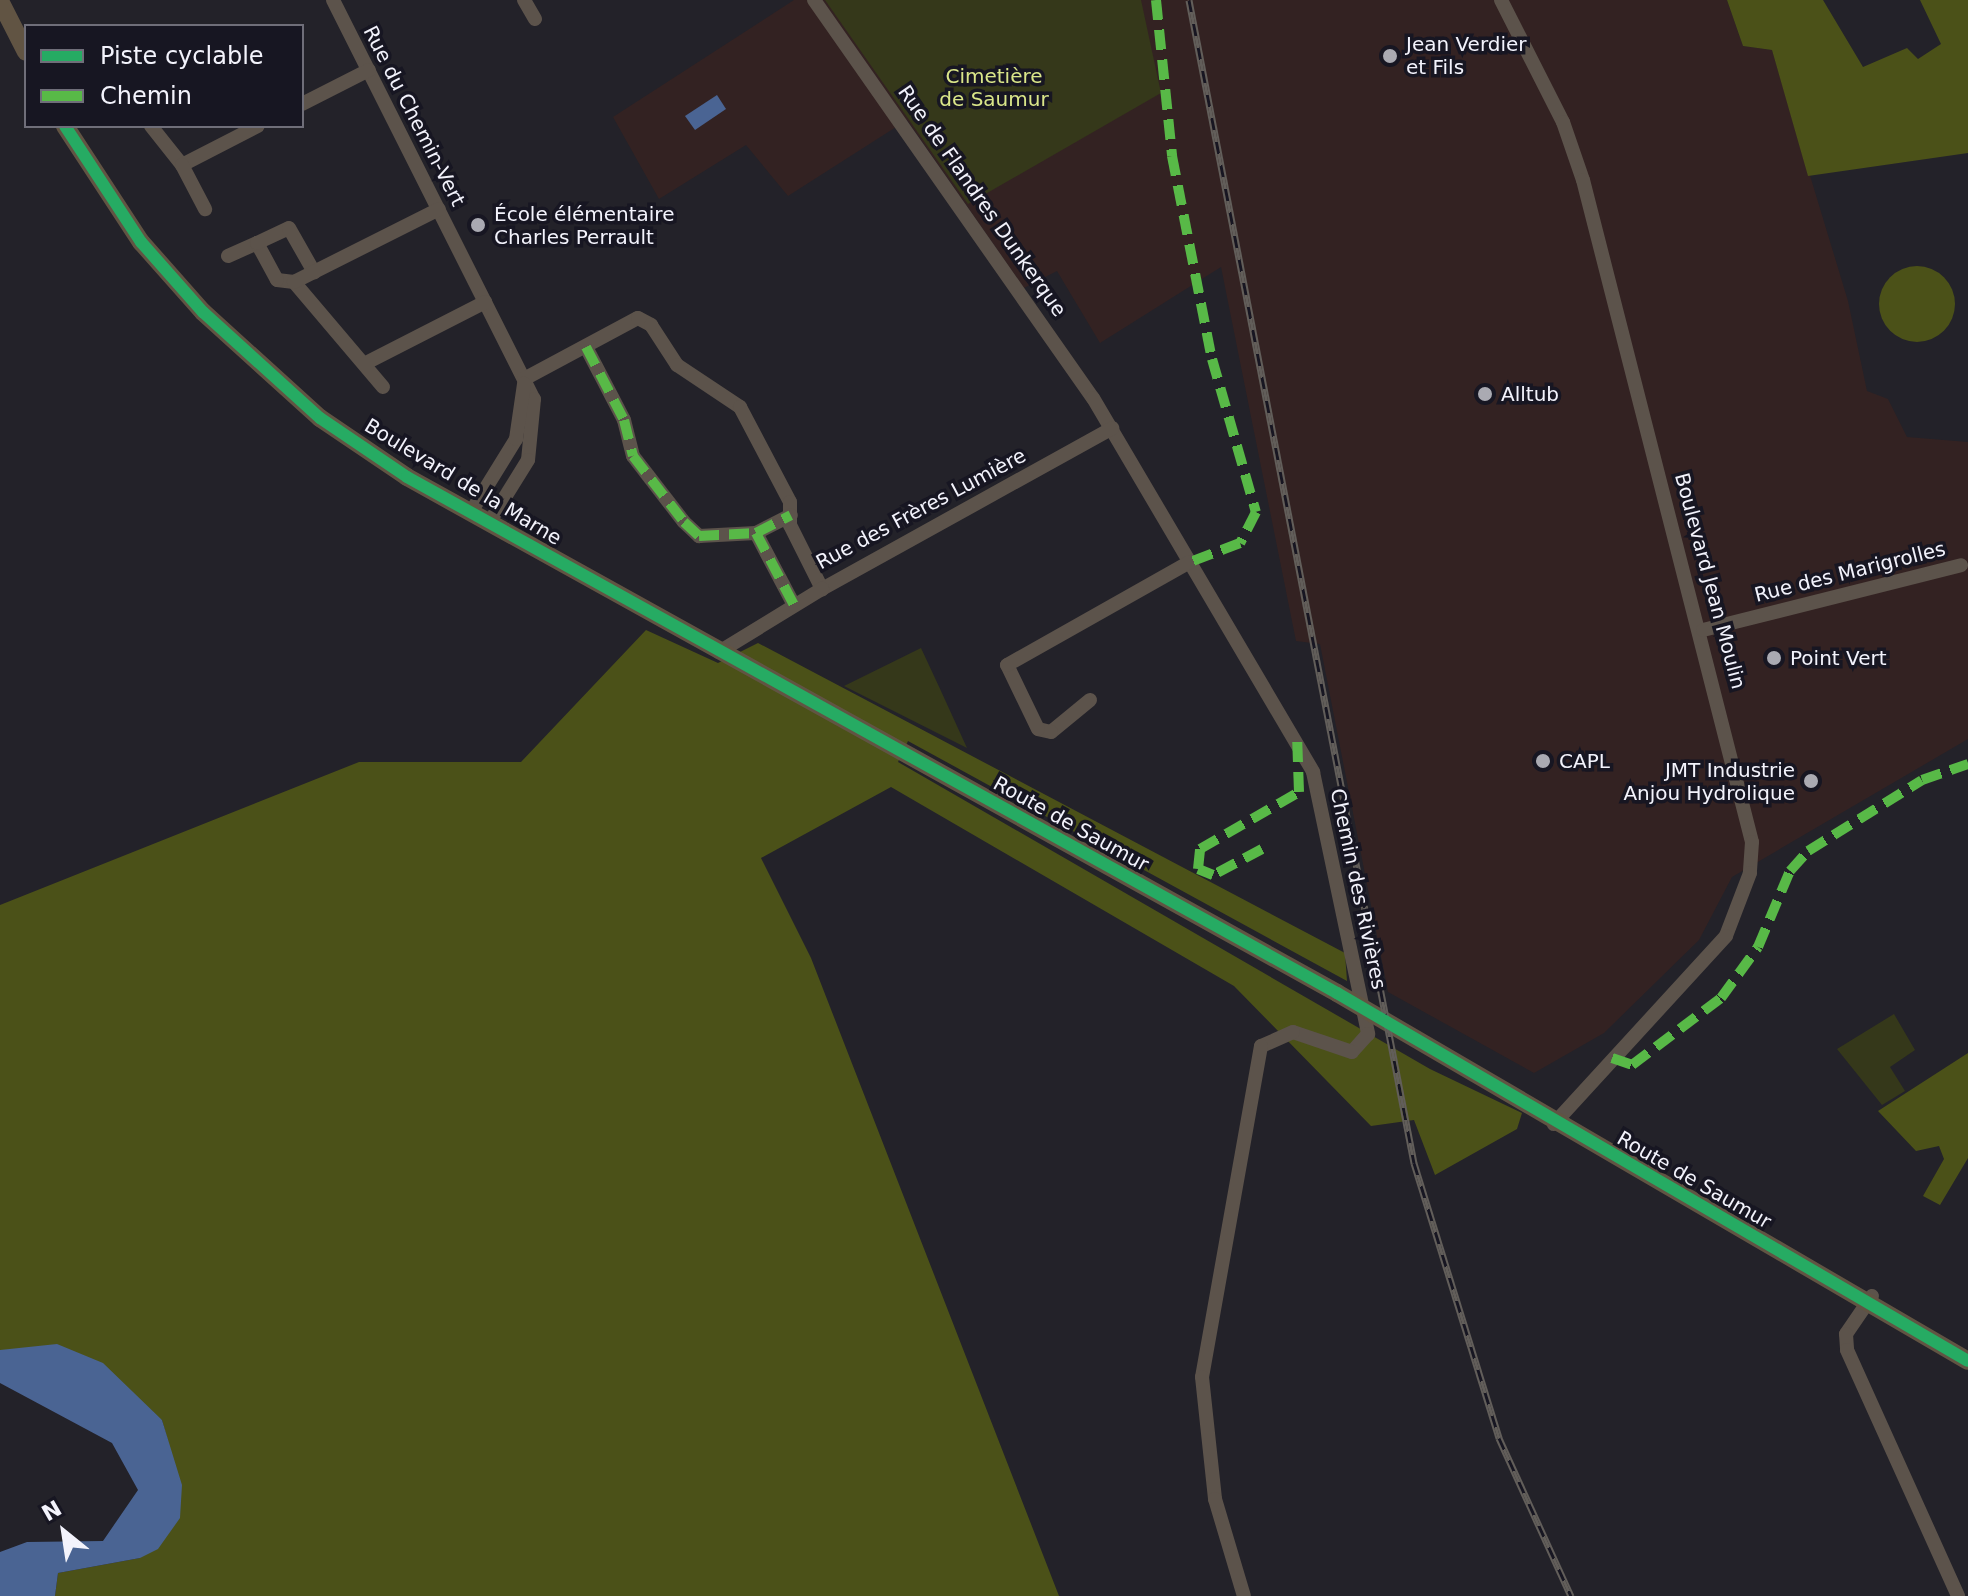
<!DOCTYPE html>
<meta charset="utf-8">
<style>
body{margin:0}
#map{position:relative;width:1968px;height:1596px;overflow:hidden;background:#232229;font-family:"DejaVu Sans",sans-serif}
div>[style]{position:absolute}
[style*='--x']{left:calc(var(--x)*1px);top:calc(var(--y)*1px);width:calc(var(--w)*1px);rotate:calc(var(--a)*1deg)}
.industrial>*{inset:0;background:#322}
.green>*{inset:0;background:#35381a}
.forest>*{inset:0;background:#4b5118}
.round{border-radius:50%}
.water>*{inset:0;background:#4a6493}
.minor>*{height:14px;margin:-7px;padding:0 7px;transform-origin:7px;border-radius:7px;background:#5c534b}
.major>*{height:18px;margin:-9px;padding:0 9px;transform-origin:9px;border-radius:9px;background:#615443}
.rail>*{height:7px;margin-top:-3.5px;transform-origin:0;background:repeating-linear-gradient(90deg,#171622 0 12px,#625e5a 0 24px);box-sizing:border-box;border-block:2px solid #625e5a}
.quiet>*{height:10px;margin-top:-5px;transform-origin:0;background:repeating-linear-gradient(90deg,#58b947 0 20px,transparent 0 30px)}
.cycleway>*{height:12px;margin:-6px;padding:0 6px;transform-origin:6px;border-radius:6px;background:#26ab63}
.dots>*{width:22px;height:22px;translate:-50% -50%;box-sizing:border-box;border:4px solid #171622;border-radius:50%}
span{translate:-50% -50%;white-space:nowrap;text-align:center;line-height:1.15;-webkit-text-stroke:7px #171622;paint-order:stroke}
.poi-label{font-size:20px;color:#f3f3fc}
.left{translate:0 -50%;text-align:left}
.right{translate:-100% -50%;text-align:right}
.park-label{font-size:20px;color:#dae689}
.street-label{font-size:20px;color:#f3f3fc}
.legend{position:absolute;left:24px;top:24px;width:280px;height:104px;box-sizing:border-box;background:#171622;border:2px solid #6f6e79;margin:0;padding:10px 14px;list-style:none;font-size:24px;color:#f3f3fc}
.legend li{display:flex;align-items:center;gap:16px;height:40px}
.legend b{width:40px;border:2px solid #6f6e79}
.north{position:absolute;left:24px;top:1492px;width:80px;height:80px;-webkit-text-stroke:6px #171622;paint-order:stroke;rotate:330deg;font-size:22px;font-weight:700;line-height:32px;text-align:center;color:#f3f3fc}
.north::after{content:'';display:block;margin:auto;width:28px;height:36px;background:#f3f3fc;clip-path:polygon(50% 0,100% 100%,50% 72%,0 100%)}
</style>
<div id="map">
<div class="industrial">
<i style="clip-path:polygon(794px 0,1727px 0,1743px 46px,1772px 50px,1848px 301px,1867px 391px,1888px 399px,1907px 437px,1968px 442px,1968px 739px,1732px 877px,1699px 940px,1604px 1033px,1534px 1073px,1388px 992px,1320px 644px,1296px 641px,1221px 267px,1100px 343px,1057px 271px,1024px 288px,907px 120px,788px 196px,746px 145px,659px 199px,613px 117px)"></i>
</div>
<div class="green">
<i style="clip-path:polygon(825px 0,1141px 0,1161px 93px,968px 204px)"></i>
<i style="clip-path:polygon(921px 648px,941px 691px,967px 748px,844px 686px)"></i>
<i style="clip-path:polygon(1894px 1014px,1915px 1050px,1890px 1067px,1905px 1091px,1882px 1105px,1837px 1049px)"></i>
</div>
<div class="forest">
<i style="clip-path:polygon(1727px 0,1823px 0,1863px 67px,1907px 48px,1918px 59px,1941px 44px,1920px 0,1968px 0,1968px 153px,1808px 176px,1772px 50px,1743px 46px)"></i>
<i class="round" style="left:1879px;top:266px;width:76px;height:76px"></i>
<i style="clip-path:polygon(646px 630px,718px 663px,758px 643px,1345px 953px,1347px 981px,908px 741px,898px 762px,1430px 1069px,1522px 1113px,1517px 1129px,1435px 1175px,1414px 1120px,1371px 1126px,1234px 986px,891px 787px,761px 858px,811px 958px,1059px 1596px,55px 1596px,58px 1573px,140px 1558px,169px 1445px,162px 1420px,0 1350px,0 905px,359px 762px,521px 762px)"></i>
<i style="clip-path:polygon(1968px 1053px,1968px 1158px,1940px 1205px,1923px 1196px,1944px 1159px,1939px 1146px,1916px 1151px,1878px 1111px)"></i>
</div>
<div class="water">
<i style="clip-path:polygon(717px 95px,726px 109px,695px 130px,685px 116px)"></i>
<i style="clip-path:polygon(57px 1344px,103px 1363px,162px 1420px,182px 1485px,180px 1518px,158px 1549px,140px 1558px,58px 1573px,55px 1596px,0 1596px,0 1552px,27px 1542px,103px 1541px,138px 1490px,112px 1443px,0 1383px,0 1350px)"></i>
</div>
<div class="minor">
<i style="--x:333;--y:0;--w:447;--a:63.3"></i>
<i style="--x:534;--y:399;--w:61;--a:95.6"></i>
<i style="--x:528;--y:460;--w:74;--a:121.8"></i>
<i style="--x:524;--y:0;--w:22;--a:60"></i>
<i style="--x:814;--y:0;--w:486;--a:55"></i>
<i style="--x:1093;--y:398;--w:434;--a:59.5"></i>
<i style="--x:1313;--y:772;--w:268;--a:78.1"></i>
<i style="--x:1368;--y:1034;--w:24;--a:132"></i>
<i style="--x:1352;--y:1052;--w:62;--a:-161.3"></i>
<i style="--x:1293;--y:1032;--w:35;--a:156"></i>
<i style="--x:1261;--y:1046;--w:336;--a:100.1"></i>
<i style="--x:1202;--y:1377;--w:123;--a:83.9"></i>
<i style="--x:1215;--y:1499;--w:101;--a:73.4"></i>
<i style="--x:1501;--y:0;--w:137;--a:63.1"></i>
<i style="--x:1563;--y:122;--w:61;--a:71"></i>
<i style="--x:1583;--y:180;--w:683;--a:75.68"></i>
<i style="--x:1752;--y:842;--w:31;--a:94"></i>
<i style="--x:1750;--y:873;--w:67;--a:110.9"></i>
<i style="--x:1726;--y:936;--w:255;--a:132.5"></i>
<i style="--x:302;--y:104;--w:75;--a:-26.9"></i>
<i style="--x:151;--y:126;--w:50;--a:51.5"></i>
<i style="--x:182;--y:165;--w:85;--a:-27.2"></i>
<i style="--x:182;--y:165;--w:50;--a:62.4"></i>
<i style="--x:228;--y:256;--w:32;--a:-24"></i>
<i style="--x:294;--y:282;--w:17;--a:-173"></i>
<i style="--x:277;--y:280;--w:42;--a:-118.4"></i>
<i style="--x:257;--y:243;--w:35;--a:-25"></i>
<i style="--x:289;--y:228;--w:51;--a:60.4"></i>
<i style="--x:586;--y:347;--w:82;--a:62.5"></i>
<i style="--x:624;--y:420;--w:37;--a:76"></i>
<i style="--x:633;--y:456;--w:83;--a:52.3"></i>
<i style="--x:684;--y:522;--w:21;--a:43"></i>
<i style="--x:699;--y:536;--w:57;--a:-3"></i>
<i style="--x:756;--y:533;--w:81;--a:62.2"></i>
<i style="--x:366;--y:363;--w:134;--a:-27.1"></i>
<i style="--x:524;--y:379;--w:129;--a:-28.2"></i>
<i style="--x:638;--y:318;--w:15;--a:28"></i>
<i style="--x:651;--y:325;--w:48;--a:57"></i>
<i style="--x:677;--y:365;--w:76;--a:33.7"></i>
<i style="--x:740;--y:407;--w:107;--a:62.2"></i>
<i style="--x:790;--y:502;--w:23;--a:90"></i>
<i style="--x:790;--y:525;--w:72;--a:63.4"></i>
<i style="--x:822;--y:589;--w:332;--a:-29"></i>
<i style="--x:383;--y:387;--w:138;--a:-130.3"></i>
<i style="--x:294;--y:282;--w:162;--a:-26.7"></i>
<i style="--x:471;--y:512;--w:86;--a:-58.3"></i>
<i style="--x:516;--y:439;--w:56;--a:-81.7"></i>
<i style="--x:756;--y:533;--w:39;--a:-27"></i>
<i style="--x:1703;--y:630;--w:266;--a:-14.1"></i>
<i style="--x:719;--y:652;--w:121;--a:-31.5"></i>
<i style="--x:1090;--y:700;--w:50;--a:140.6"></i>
<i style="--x:1051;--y:732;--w:13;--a:-167"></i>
<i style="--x:1038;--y:729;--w:71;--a:-115.8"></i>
<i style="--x:1007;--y:665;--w:210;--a:-29.4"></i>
<i style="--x:1872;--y:1296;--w:46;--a:124.4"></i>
<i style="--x:1846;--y:1334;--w:16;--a:86"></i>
<i style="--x:1847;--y:1350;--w:270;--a:65.7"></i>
</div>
<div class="major">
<i style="--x:0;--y:1;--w:57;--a:63"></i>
<i style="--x:65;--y:126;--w:139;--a:56.8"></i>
<i style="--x:141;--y:242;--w:94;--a:48.5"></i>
<i style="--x:203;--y:312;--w:158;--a:42.2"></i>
<i style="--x:320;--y:418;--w:105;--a:34.1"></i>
<i style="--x:407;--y:477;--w:1064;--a:29.02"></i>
<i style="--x:1337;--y:993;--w:730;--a:30.25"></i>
</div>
<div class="rail">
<i style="--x:1189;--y:0;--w:1185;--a:79.05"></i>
<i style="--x:1414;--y:1163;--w:288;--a:72.8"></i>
<i style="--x:1499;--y:1438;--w:174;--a:65.5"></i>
</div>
<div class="quiet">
<i style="--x:1156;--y:0;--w:157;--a:84.1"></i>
<i style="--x:1172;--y:156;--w:207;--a:78.9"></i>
<i style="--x:1212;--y:359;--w:159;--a:74"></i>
<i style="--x:1256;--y:512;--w:35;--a:117"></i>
<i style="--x:1240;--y:543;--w:53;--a:159.2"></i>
<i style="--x:586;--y:347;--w:82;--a:62.5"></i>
<i style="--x:624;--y:420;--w:37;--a:76"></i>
<i style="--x:633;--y:456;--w:83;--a:52.3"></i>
<i style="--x:684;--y:522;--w:21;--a:43"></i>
<i style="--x:699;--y:536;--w:57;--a:-3"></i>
<i style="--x:756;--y:533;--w:81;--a:62.2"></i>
<i style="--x:756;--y:533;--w:39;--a:-27"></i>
<i style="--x:1262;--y:849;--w:55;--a:152"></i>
<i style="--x:1213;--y:875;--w:16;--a:-158"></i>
<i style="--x:1198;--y:869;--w:20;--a:-84"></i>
<i style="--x:1200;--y:849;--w:114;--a:-29.9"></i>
<i style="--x:1299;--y:792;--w:56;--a:-92"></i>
<i style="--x:1612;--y:1058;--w:21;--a:19"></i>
<i style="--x:1632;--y:1065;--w:111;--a:-37"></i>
<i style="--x:1721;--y:998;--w:63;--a:-54"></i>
<i style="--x:1758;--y:947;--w:82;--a:-67.2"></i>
<i style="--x:1790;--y:871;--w:27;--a:-48"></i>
<i style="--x:1808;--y:851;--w:134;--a:-31.9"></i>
<i style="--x:1922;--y:780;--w:49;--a:-19.2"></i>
</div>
<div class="cycleway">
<i style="--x:65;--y:126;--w:139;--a:56.8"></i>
<i style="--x:141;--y:242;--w:94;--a:48.5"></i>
<i style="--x:203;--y:312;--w:158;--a:42.2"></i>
<i style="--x:320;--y:418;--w:105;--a:34.1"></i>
<i style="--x:407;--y:477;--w:1064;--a:29.02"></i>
<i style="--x:1337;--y:993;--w:730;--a:30.25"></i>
</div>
<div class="dots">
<i style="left:1390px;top:56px;background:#aaaab2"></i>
<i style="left:478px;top:225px;background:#aaaab2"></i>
<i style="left:1485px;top:394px;background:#aaaab2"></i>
<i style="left:1774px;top:658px;background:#aaaab2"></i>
<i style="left:1543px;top:761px;background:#aaaab2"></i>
<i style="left:1811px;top:781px;background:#aaaab2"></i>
</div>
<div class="poi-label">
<span class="left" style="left:1406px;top:56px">Jean Verdier<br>et Fils</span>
<span class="left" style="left:494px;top:226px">École élémentaire<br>Charles Perrault</span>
<span class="left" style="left:1501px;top:394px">Alltub</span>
<span class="left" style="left:1790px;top:658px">Point Vert</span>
<span class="left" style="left:1559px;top:761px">CAPL</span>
<span class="right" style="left:1795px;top:782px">JMT Industrie<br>Anjou Hydrolique</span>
</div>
<div class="park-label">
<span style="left:994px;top:88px">Cimetière<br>de Saumur</span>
</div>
<div class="street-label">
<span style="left:414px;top:116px;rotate:63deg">Rue du Chemin-Vert</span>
<span style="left:982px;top:201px;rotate:55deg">Rue de Flandres Dunkerque</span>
<span style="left:463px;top:482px;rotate:31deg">Boulevard de la Marne</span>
<span style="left:921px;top:509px;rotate:-28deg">Rue des Frères Lumière</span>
<span style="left:1850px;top:572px;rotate:-14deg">Rue des Marigrolles</span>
<span style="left:1710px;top:581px;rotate:75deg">Boulevard Jean Moulin</span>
<span style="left:1071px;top:824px;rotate:29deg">Route de Saumur</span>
<span style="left:1358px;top:889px;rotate:78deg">Chemin des Rivières</span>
<span style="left:1694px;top:1180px;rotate:30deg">Route de Saumur</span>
</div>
<ul class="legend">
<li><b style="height:10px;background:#26ab63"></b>Piste cyclable</li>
<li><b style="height:10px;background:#58b947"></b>Chemin</li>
</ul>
<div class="north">N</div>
</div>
